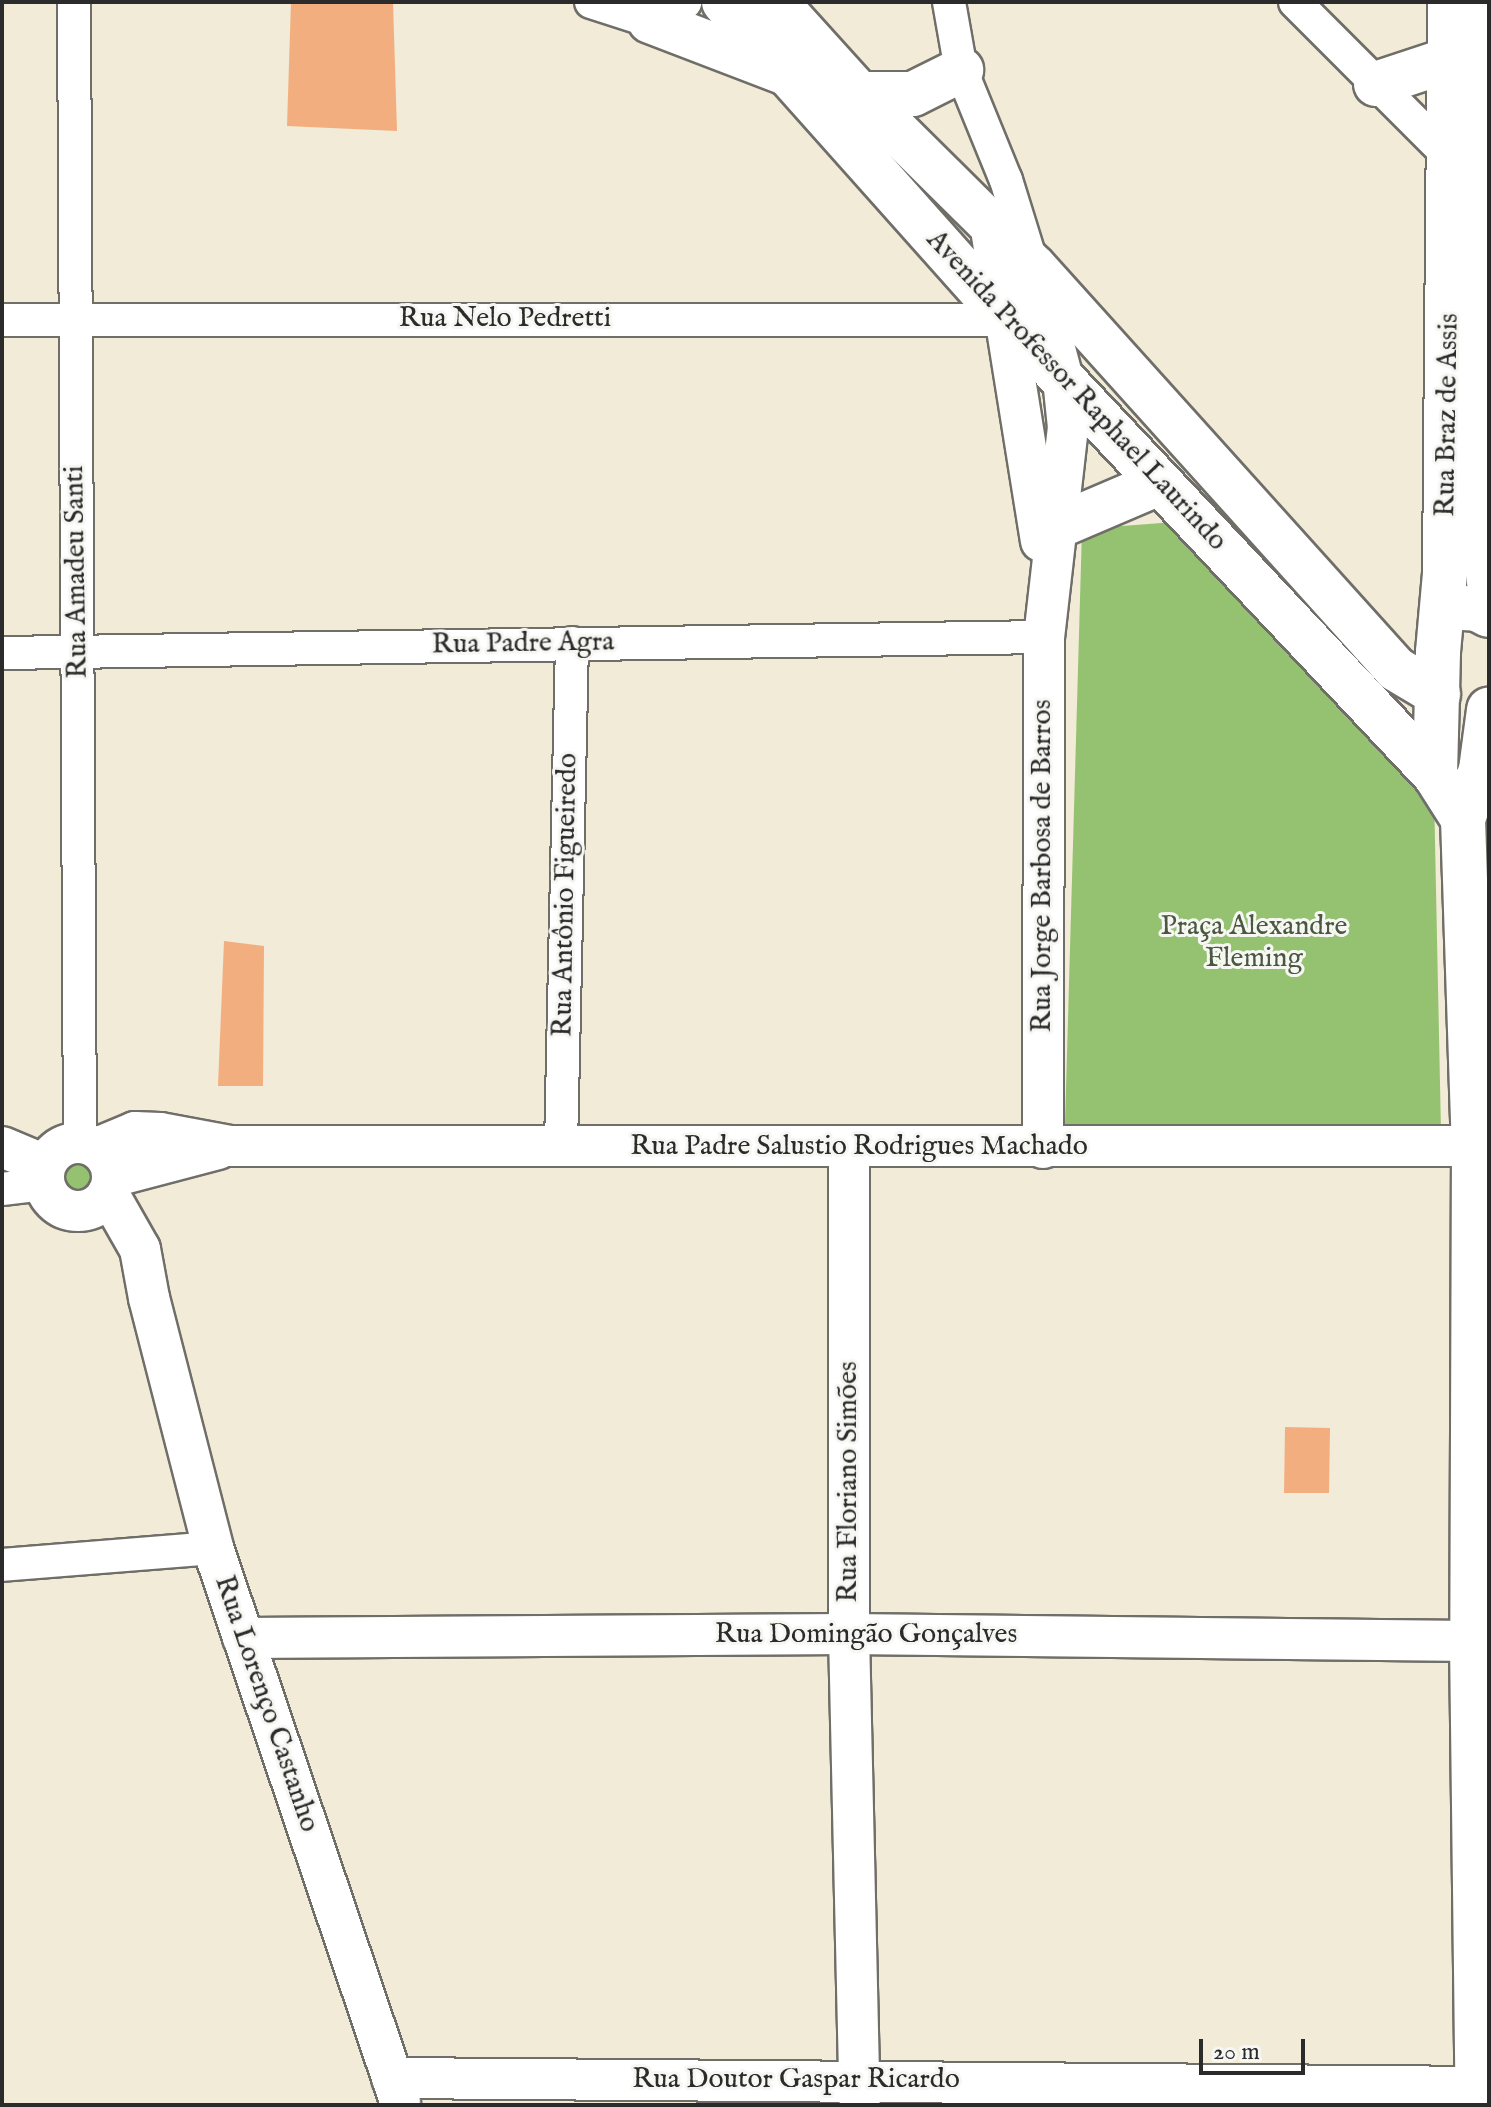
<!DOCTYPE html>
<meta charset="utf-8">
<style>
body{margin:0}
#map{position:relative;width:1491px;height:2107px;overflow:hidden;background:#f1ebd8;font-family:"IM FELL English",serif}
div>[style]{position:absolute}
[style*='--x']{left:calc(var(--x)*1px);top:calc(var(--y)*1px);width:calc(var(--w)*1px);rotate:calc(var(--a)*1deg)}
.green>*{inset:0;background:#94c270}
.building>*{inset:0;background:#f3ae7f}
.roads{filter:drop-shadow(2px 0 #706e68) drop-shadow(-2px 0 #706e68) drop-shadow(0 2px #706e68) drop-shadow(0 -2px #706e68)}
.minor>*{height:32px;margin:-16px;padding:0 16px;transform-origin:16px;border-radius:16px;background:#fff}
.tertiary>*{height:40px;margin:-20px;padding:0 20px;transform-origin:20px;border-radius:20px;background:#fff}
.tertiary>.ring{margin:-20px;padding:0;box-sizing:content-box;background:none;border:40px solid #fff;border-radius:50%}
.secondary>*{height:44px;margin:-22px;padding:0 22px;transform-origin:22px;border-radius:22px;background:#fff}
span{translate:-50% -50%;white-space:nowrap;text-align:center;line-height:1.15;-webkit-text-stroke:6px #f6f6f2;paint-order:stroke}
.street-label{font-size:28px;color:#2b2b2b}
.park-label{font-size:28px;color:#4a5840}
.frame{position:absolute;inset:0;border:4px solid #2b2b2b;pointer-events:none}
.scale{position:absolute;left:1199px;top:2039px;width:106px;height:36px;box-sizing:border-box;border:4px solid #2b2b2b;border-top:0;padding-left:10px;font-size:24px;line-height:28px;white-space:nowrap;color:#2b2b2b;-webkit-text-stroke:6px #f6f6f2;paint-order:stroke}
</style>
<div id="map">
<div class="green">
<i style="clip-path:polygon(1175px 522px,1434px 793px,1441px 1132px,1065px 1124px,1082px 529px)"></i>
<i style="clip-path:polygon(73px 1151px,102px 1167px,92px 1198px,82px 1203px,70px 1202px,53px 1187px,55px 1164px)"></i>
</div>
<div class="building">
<i style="clip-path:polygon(291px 2px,393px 2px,397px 131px,287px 126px)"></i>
<i style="clip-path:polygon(224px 941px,264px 946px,263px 1086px,218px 1086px)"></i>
<i style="clip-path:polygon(1285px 1427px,1330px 1428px,1329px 1493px,1284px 1493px)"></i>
</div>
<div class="roads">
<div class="minor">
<i style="--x:74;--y:2;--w:1140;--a:89.7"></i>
<i style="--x:591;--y:2;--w:62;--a:17.9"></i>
<i style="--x:650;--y:21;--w:40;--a:-28"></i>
<i style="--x:949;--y:2;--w:69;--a:80"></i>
<i style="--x:961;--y:70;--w:119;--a:67.8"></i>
<i style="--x:1006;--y:180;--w:85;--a:72.8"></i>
<i style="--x:1295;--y:2;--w:229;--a:45"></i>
<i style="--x:2;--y:320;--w:1005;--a:0"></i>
<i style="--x:2;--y:653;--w:1042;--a:-0.88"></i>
<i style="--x:561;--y:1147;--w:504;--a:-88.75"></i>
<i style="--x:2;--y:1189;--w:42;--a:-6.8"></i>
<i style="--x:2;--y:1565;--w:212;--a:-4.6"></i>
</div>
<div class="tertiary">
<i style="--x:990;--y:223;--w:322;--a:80.9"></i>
<i style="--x:1033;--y:266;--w:117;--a:75.1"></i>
<i style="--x:1063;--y:379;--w:48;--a:84.1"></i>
<i style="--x:1068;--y:427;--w:211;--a:96.5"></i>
<i style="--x:1044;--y:637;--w:511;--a:90.11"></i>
<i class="ring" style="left:44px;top:1143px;width:28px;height:28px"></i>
<i style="--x:2;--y:1147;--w:47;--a:22.7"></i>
<i style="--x:849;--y:1147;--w:487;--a:90"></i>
<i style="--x:849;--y:1634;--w:471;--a:88.7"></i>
<i style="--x:97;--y:1148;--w:41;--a:-22.8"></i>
<i style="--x:135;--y:1132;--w:25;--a:2"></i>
<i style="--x:160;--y:1133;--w:71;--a:10.5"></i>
<i style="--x:230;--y:1146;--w:1244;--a:0"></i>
<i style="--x:112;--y:1177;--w:110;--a:-14.8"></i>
<i style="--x:108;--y:1193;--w:64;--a:60.3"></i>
<i style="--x:140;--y:1249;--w:50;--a:79.6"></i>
<i style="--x:149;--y:1298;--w:258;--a:75.6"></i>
<i style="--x:213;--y:1548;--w:584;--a:71.32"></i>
<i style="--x:243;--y:1638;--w:606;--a:-0.38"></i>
<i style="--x:849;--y:1634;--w:623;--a:0.64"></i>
<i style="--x:392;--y:2078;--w:1097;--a:0.47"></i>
</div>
<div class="secondary">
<i style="--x:724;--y:2;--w:426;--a:48.3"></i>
<i style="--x:1007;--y:320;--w:625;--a:46.75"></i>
<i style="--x:1435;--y:775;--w:52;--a:57.5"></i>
<i style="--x:1463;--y:819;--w:327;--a:88.1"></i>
<i style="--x:1474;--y:1146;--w:495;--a:90.2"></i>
<i style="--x:1472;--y:1641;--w:464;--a:89.3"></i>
<i style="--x:776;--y:2;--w:124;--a:47.9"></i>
<i style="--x:859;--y:94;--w:245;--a:44.7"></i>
<i style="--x:1033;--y:266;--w:542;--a:47.99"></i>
<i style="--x:1396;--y:669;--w:49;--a:30.8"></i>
<i style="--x:1483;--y:2;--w:174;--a:90.7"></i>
<i style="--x:1481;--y:176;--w:406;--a:88.9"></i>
<i style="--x:650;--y:21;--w:146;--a:20.9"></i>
<i style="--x:1376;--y:84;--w:79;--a:-18.4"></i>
<i style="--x:859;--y:94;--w:54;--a:0"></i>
<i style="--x:913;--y:94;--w:54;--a:-26.6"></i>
<i style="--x:1056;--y:527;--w:112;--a:-23.1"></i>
<i style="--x:1444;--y:607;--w:33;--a:3"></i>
<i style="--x:1477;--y:609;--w:13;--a:27"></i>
<i style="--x:1435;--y:775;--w:123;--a:-88.6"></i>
<i style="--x:1438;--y:652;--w:79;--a:-84.9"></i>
<i style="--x:1445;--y:573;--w:571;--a:-89.5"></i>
<i style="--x:1463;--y:819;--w:52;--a:-69.8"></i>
<i style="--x:1481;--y:770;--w:61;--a:-82.4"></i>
</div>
</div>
<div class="street-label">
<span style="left:505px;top:319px">Rua Nelo Pedretti</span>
<span style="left:1076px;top:391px;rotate:47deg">Avenida Professor Raphael Laurindo</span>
<span style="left:1448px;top:415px;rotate:-89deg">Rua Braz de Assis</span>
<span style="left:77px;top:572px;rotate:-91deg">Rua Amadeu Santi</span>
<span style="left:523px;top:644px;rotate:-1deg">Rua Padre Agra</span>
<span style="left:1043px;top:866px;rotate:-90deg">Rua Jorge Barbosa de Barros</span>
<span style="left:566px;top:895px;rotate:-89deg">Rua Antônio Figueiredo</span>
<span style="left:859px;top:1147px">Rua Padre Salustio Rodrigues Machado</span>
<span style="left:849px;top:1482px;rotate:-90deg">Rua Floriano Simões</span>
<span style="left:866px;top:1635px">Rua Domingão Gonçalves</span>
<span style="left:266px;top:1704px;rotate:71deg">Rua Lorenço Castanho</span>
<span style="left:796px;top:2080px">Rua Doutor Gaspar Ricardo</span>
</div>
<div class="park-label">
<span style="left:1254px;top:943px">Praça Alexandre<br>Fleming</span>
</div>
<div class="frame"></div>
<div class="scale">20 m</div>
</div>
